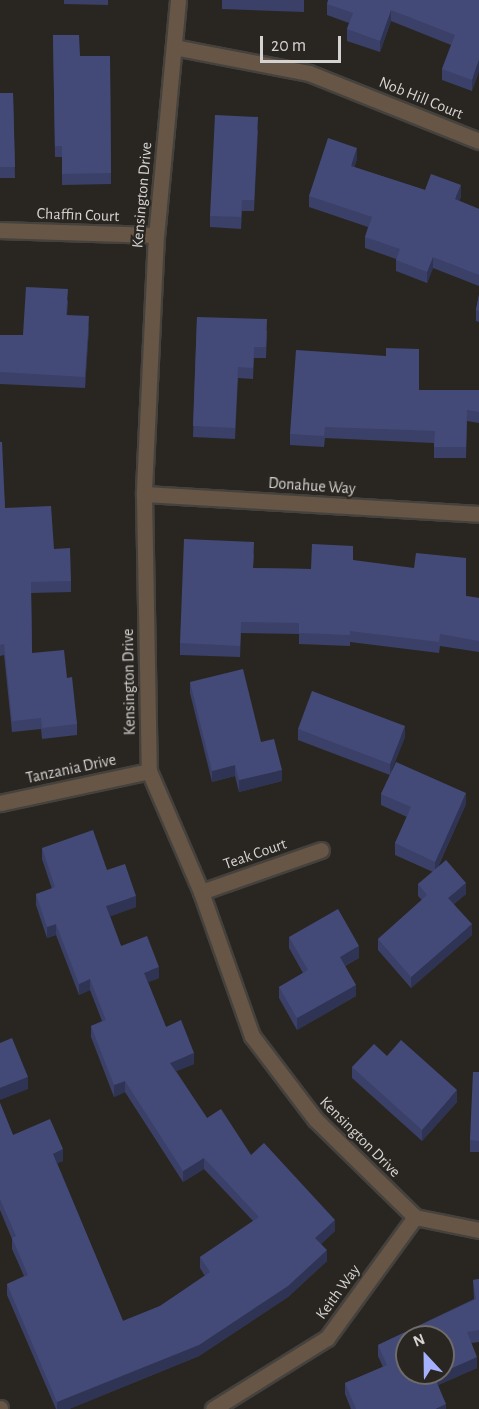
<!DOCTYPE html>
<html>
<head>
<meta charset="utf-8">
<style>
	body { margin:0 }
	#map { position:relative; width:479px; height:1409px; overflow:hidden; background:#292622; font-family:"Alegreya Sans",sans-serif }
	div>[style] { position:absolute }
	.roads { filter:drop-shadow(2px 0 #45423e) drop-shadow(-2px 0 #45423e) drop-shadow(0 2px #45423e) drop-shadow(0 -2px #45423e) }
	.street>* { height:15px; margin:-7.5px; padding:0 7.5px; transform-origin:7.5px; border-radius:7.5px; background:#675645 }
	.wall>* { inset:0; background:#3a4067 }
	.shaded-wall>* { inset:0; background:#2f3454 }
	.building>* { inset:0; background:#434a78 }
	span { translate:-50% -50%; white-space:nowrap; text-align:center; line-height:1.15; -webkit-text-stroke:4.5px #292622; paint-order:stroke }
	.street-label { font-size:16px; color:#d5d3d1 }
	.north { position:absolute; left:395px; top:1325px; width:60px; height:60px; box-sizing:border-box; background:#292622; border:2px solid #6e6b68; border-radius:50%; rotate:338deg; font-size:16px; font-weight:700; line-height:24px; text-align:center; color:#d5d3d1 }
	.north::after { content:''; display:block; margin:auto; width:21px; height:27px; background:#a5b1fc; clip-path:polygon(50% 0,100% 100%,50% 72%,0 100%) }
	.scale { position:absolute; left:260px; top:36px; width:81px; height:27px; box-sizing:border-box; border:3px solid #d5d3d1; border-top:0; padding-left:8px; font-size:18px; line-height:21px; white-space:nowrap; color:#d5d3d1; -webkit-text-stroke:4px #292622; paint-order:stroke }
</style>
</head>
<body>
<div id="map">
	<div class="roads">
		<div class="street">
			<i style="left:178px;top:0;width:236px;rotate:95.3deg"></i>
			<i style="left:156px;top:235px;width:259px;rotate:92.7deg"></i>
			<i style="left:144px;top:494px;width:277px;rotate:89deg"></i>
			<i style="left:149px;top:771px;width:132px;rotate:66.7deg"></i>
			<i style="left:201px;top:892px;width:153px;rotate:70.5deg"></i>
			<i style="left:252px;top:1036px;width:104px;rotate:52.8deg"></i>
			<i style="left:315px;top:1119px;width:140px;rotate:44.4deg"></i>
			<i style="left:415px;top:1217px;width:65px;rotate:11.5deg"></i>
			<i style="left:174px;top:47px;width:137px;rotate:10.9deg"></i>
			<i style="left:309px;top:73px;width:183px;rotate:21.8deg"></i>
			<i style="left:0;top:230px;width:156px;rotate:1.8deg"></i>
			<i style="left:144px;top:494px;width:336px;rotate:3.4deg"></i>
			<i style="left:0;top:803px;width:152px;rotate:-12.1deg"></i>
			<i style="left:201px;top:892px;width:127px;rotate:-19.3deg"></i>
			<i style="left:0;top:1408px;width:1px;rotate:90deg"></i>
			<i style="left:213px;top:1409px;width:134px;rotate:-31.9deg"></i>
			<i style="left:327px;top:1338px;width:150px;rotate:-54deg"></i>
		</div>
	</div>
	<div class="wall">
		<i style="clip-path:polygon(64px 0,108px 0,108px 5px,64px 4px)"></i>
		<i style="clip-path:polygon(222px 0,304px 0,304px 12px,222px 9px)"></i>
		<i style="clip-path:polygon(479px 0,472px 91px,442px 80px,442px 69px,451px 45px,391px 21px,380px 52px,347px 41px,347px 29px,349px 23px,327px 15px,327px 4px)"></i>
		<i style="clip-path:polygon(53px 35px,80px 56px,110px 56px,111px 184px,62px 185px,62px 157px,55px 157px)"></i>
		<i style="clip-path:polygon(0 93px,13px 93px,15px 178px,0 178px)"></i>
		<i style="clip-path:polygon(258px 129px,254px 211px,242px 211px,241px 229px,210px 227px,210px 216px)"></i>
		<i style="clip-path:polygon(357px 159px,354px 167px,425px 190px,461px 197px,459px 201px,479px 209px,479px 286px,433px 268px,427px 283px,396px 271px,396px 259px,365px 248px,365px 237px,368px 227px,309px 207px,309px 196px)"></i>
		<i style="clip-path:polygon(479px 295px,479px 322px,476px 321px,476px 310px)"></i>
		<i style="clip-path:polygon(68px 300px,67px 315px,89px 327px,85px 388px,0 384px,0 335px,23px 335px)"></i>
		<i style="clip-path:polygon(197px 317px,267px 331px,266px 358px,254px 358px,253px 379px,238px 378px,235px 439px,193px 437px)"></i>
		<i style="clip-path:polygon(419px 390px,479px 390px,479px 423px,467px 421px,466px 458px,434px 458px,434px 443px,325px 438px,324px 447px,290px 445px,290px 434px)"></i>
		<i style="clip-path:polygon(0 442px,5px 508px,54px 549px,71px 581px,71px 592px,31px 593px,32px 653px,67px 678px,77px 724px,77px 735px,42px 739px,41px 729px,12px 732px,4px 655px,0 656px)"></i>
		<i style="clip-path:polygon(254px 553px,253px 568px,311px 569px,353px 560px,466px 596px,479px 598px,479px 652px,440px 646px,439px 653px,350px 642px,350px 646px,299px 644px,299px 634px,241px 633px,240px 657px,180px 655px,180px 643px)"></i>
		<i style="clip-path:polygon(190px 682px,261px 742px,282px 781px,239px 792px,235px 776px,212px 782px,190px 693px)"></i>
		<i style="clip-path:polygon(298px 729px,405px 737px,391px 771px,466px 804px,438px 867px,466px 894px,454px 904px,472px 935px,411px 988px,378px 950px,378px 939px,422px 900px,418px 896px,418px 884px,433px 872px,395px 855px,395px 843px,407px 817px,381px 805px,381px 794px,390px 775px,298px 740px)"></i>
		<i style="clip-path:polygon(42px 848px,107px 870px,136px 907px,110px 916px,121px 946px,159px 978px,148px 982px,166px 1027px,194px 1064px,176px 1071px,207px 1118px,251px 1155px,335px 1231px,321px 1244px,327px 1261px,288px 1297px,199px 1356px,69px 1409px,56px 1409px,7px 1295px,7px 1284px,24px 1276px,12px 1249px,12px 1239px,0 1210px,0 1103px,13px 1135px,63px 1161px,57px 1163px,123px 1321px,160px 1306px,205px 1276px,200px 1268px,200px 1257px,253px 1221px,204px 1169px,183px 1182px,125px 1092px,114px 1097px,91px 1037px,91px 1026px,102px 1021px,90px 990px,79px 995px,56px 935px,47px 938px,36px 905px,36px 894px,52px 889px,42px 859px)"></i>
		<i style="clip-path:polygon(289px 937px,359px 958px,345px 966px,356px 996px,297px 1030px,279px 998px,279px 987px,303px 973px,289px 948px)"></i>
		<i style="clip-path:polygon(387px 1056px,457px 1102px,422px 1141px,352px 1078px,352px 1067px)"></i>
		<i style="clip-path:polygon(479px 1072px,479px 1152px,470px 1152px,470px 1140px)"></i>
		<i style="clip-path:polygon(479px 1279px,479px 1342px,471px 1343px,477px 1368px,438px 1385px,446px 1409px,351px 1409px,345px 1394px,345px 1383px,383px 1367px,378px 1356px,378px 1345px,474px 1299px,473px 1280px)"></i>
	</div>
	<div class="shaded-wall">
		<i style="clip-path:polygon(391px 10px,391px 21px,380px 52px,380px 41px)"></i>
		<i style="clip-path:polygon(479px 60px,479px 72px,472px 91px,472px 80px)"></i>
		<i style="clip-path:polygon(357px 148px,357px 159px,351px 177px,351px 166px)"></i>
		<i style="clip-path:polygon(461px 185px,461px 197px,455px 210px,455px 199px)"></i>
		<i style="clip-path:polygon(433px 257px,433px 268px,427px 283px,427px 272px)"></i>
		<i style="clip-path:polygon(89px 316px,89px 327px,85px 388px,85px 377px)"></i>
		<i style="clip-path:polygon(405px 726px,405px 737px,390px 775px,390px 764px)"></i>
		<i style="clip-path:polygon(235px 765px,235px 776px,212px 782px,212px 771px)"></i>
		<i style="clip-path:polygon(282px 770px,282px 781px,239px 792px,239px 780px)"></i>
		<i style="clip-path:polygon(466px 793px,466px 804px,435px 873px,435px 862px)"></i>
		<i style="clip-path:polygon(466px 883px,466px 894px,448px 909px,448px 898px)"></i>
		<i style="clip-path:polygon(136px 896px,136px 907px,106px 918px,106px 906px)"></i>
		<i style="clip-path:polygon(56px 924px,56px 935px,47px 938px,47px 927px)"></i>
		<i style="clip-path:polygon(472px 924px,472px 935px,411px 988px,411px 977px)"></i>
		<i style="clip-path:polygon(359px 946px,359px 958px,340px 968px,340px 957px)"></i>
		<i style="clip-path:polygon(159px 967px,159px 978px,144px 984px,144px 973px)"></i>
		<i style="clip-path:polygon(90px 979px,90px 990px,79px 995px,79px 984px)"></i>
		<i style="clip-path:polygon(356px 985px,356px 996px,297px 1030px,297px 1018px)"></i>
		<i style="clip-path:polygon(194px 1053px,194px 1064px,170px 1074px,170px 1063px)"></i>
		<i style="clip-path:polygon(28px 1077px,28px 1089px,0 1100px,0 1088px)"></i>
		<i style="clip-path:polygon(125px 1081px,125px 1092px,114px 1097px,114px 1085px)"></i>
		<i style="clip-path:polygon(457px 1090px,457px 1102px,422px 1141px,422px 1130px)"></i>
		<i style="clip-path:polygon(63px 1149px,63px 1161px,53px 1165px,53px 1154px)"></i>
		<i style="clip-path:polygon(204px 1158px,204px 1169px,183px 1182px,183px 1171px)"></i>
		<i style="clip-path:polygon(335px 1220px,335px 1231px,315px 1249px,315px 1238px)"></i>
		<i style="clip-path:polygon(327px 1250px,327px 1261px,288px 1297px,199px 1356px,69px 1409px,57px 1409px,57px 1402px)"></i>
		<i style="clip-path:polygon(477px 1357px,477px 1368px,434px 1387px,434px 1376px,440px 1373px,443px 1373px,443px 1372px)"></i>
		<i style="clip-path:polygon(446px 1404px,446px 1409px,435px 1409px)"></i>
	</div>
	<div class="building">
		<i style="clip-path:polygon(328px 0,479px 0,479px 60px,472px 80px,442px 69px,455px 35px,391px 10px,380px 41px,347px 29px,353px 13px,327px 4px)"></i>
		<i style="clip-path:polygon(53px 35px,79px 35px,80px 56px,110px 56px,111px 173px,62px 174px,62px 146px,55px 146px)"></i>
		<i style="clip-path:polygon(0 93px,13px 93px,15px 167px,0 167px)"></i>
		<i style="clip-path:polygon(215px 115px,258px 117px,254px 200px,242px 200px,241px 217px,210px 216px)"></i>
		<i style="clip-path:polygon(328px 138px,357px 148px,351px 166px,425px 190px,431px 174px,461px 185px,455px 199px,479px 209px,479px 275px,433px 257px,427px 272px,396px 260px,400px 249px,365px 237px,372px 217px,309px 196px)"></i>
		<i style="clip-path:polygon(26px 287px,68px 289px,66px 315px,89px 316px,85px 377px,0 372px,0 335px,23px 335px)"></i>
		<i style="clip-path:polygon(479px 295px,479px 311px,476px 310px)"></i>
		<i style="clip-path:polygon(197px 317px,267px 319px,266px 347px,254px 347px,253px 368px,238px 367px,235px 428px,193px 426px)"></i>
		<i style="clip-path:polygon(386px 348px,419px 349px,419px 390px,479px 390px,479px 412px,467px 410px,466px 447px,434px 447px,435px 431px,325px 427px,324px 436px,290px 434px,296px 350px,386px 356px)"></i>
		<i style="clip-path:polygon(0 442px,2px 442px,5px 508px,51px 506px,54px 549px,70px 548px,71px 581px,31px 582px,32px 653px,64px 650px,67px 678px,72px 677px,77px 724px,42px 728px,41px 718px,12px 721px,4px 644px,0 645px)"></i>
		<i style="clip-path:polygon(184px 539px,254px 542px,253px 568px,311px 569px,312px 544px,353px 546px,353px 560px,414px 568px,416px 553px,466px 558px,466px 596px,479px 598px,479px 641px,440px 634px,439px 642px,350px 631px,350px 635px,299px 633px,299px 623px,241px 622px,240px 646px,180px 643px)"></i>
		<i style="clip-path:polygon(243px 669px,261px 742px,274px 739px,282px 770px,239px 780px,235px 765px,212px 771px,190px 682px)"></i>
		<i style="clip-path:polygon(312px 691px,405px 726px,390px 764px,298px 729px)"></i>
		<i style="clip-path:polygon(396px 762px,466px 793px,435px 862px,395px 843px,411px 807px,381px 794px)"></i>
		<i style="clip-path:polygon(93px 830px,107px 870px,125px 864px,136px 896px,106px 906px,121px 946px,147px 936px,159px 967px,144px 973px,166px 1027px,181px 1020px,194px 1053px,170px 1063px,207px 1118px,221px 1109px,251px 1155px,264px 1143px,335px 1220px,315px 1238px,327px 1250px,288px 1286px,199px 1345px,57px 1402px,7px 1284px,28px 1275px,12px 1238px,16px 1236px,0 1199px,0 1103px,13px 1135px,50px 1119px,63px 1149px,53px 1154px,123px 1321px,160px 1306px,210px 1272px,200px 1257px,259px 1217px,204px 1158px,183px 1171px,125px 1081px,114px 1085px,91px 1026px,106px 1020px,90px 979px,79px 984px,56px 924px,47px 927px,36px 894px,55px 887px,42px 848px)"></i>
		<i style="clip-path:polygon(446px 860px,466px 883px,448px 898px,472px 924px,411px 977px,378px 939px,427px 895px,418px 884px)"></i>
		<i style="clip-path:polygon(338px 909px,359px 946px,340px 957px,356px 985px,297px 1018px,279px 987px,308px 970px,289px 937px)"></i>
		<i style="clip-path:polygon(12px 1038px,28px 1077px,0 1088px,0 1043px)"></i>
		<i style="clip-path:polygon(401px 1040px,457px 1090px,422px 1130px,352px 1067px,374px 1044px,387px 1056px)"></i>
		<i style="clip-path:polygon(473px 1072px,479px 1072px,479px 1141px,470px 1140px)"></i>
		<i style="clip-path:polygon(479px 1279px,479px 1330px,467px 1332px,477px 1357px,443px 1372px,443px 1337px,407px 1337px,407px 1373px,440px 1373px,434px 1376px,446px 1404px,435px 1409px,356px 1409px,345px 1383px,387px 1365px,378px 1345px,476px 1299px,473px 1280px)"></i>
	</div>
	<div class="street-label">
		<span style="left:421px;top:98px;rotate:22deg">Nob Hill Court</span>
		<span style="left:142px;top:195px;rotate:-85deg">Kensington Drive</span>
		<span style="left:78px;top:215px;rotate:2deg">Chaffin Court</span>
		<span style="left:312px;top:486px;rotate:4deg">Donahue Way</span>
		<span style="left:129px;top:682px;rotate:-91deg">Kensington Drive</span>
		<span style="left:71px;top:769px;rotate:-12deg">Tanzania Drive</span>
		<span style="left:255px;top:854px;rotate:-19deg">Teak Court</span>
		<span style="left:360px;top:1137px;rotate:45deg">Kensington Drive</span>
		<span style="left:338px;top:1292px;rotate:-54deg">Keith Way</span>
	</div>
	<div class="north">N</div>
	<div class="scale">20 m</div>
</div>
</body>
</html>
